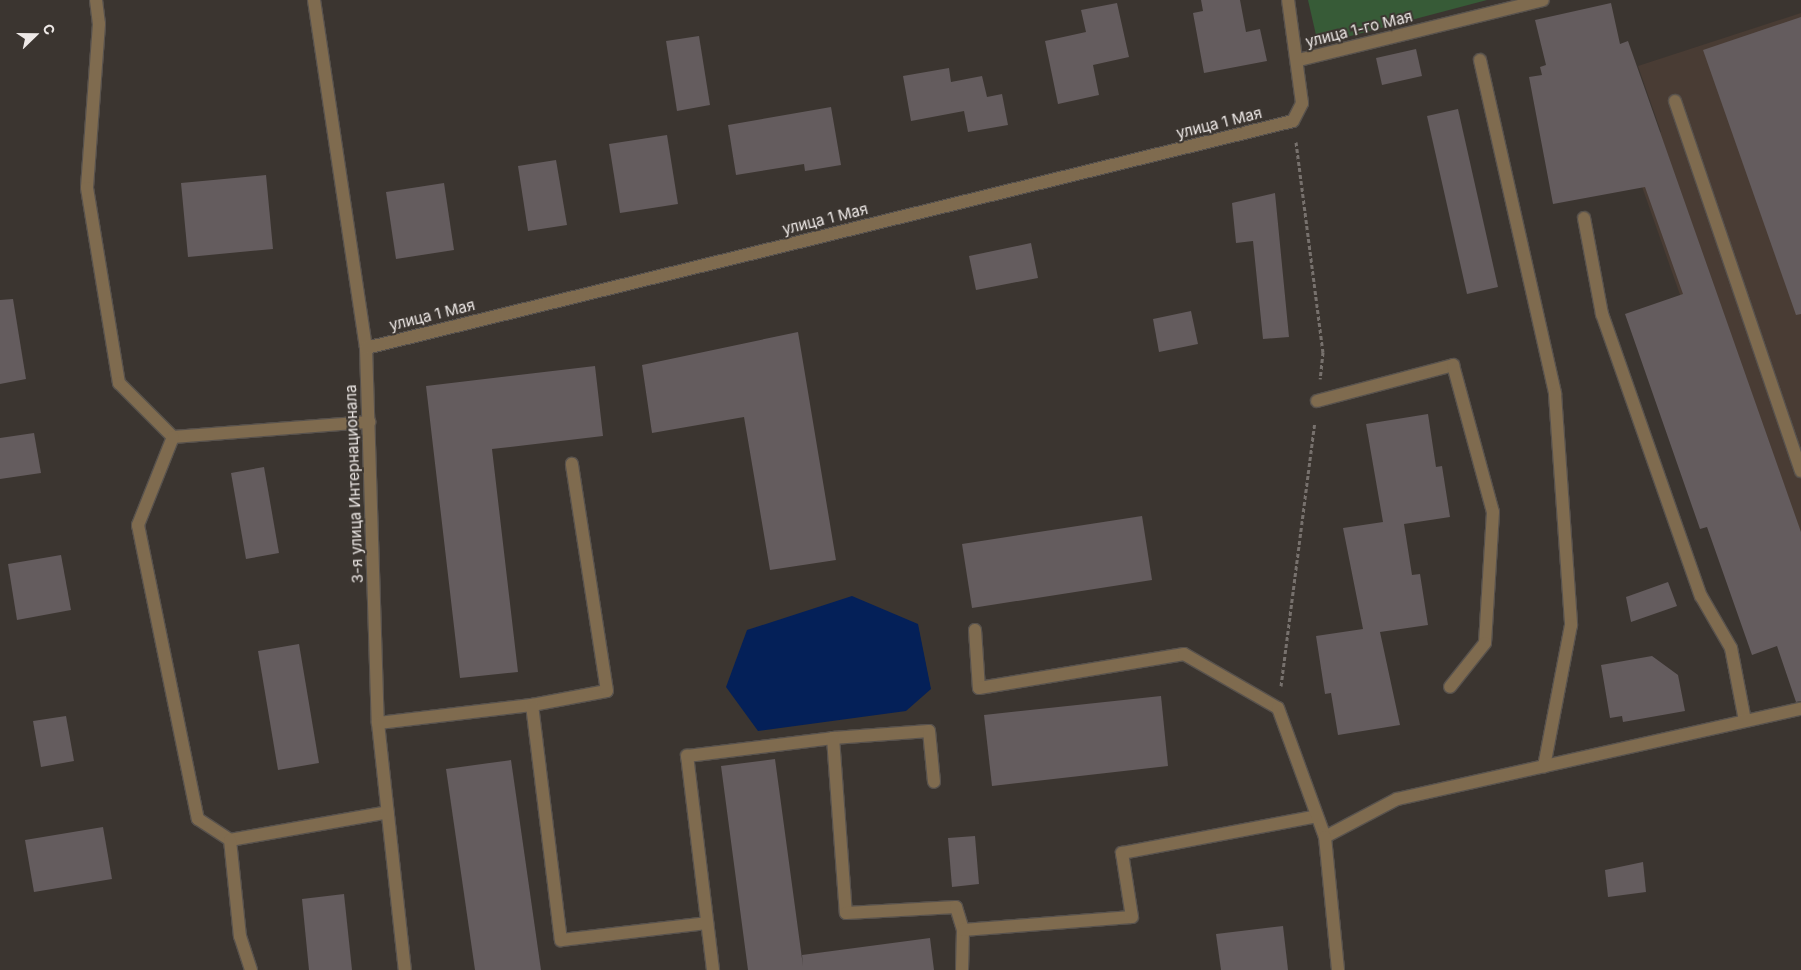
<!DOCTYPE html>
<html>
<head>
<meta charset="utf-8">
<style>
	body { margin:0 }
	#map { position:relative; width:1801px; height:970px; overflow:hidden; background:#3b3530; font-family:Inter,sans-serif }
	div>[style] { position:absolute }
	.built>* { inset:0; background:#493c34 }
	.green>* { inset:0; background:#375b37 }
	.water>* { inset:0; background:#042058 }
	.building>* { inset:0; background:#645c5e }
	.path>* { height:3px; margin-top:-1.5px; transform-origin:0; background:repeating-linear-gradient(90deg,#77716d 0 4px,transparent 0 6.5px) }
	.roads { filter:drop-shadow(1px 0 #58524d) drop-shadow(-1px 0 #58524d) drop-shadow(0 1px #58524d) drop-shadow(0 -1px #58524d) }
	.service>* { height:12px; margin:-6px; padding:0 6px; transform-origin:6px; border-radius:6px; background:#7f6b4f }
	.minor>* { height:12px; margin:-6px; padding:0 6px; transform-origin:6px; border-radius:6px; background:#7f6b4f }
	span { translate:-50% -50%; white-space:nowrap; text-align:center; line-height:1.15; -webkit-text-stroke:4px #3b3530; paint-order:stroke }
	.street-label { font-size:15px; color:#eee9e7 }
	.north { position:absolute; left:10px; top:10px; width:50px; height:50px; -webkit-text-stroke:4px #3b3530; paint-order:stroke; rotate:68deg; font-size:14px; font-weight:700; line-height:20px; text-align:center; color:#eee9e7 }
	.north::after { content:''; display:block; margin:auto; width:18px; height:22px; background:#eee9e7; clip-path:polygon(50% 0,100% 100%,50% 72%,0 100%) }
</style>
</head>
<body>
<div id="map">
	<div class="built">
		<i style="clip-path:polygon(1801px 13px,1801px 639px,1627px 144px,1661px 132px,1638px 66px)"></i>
	</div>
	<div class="green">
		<i style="clip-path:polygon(1308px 0,1487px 0,1324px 43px,1316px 35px)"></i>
	</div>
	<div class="water">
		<i style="clip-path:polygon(852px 596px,918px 624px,931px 689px,906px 711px,758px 731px,726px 687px,747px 630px)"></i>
	</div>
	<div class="building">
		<i style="clip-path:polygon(1201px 0,1240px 0,1246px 32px,1260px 29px,1267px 61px,1204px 73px,1193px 13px,1203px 11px)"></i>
		<i style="clip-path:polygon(1117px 3px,1129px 57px,1093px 65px,1099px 95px,1058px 104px,1045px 41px,1086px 32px,1081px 10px)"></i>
		<i style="clip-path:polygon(1611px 3px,1620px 44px,1628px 41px,1801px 532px,1801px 701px,1796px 702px,1777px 646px,1752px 655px,1707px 527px,1700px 529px,1625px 314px,1683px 294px,1645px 187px,1553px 204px,1529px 77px,1542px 75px,1540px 67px,1546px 65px,1535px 20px)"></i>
		<i style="clip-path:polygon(1801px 17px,1801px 314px,1796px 315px,1703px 50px)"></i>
		<i style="clip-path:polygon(699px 36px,710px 105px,677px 111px,666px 41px)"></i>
		<i style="clip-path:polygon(1416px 49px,1422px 76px,1382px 85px,1376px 58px)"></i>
		<i style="clip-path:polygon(949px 68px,951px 82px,982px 76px,987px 97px,1002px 94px,1008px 125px,968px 132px,964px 111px,911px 121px,903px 76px)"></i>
		<i style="clip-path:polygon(831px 107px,841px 165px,805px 171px,804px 164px,736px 175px,728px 125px)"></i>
		<i style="clip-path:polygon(1458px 109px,1498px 287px,1467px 294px,1427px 116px)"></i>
		<i style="clip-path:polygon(667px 135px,678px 204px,620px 213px,609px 144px)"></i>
		<i style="clip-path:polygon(556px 160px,567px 225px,528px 231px,518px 166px)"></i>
		<i style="clip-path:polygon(266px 175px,273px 249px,188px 257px,181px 183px)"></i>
		<i style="clip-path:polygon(444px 183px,454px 250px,396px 259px,386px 192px)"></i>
		<i style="clip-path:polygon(1275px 193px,1289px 337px,1263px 339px,1253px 241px,1236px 243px,1232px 203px)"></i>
		<i style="clip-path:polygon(1031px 243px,1038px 278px,976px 290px,969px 256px)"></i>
		<i style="clip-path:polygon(13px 299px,26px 379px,0 384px,0 300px)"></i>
		<i style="clip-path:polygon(1191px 311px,1198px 344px,1159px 352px,1153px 319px)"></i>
		<i style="clip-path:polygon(798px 332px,836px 560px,770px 570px,744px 417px,652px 433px,642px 365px)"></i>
		<i style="clip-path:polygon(595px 366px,603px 436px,492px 449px,518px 672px,460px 678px,426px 386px)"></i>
		<i style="clip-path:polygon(1428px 414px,1436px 467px,1442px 466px,1450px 517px,1404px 524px,1412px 575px,1420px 574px,1428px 625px,1380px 632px,1400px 725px,1338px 735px,1331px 693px,1325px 694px,1316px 636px,1363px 629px,1343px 528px,1383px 522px,1366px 424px)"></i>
		<i style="clip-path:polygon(34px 433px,41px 473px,0 479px,0 438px)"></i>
		<i style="clip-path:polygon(264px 467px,279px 553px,246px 559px,231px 473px)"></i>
		<i style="clip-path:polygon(1142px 516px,1152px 580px,972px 608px,962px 544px)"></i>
		<i style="clip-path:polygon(61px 555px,71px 610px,17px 620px,8px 564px)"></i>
		<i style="clip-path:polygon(1668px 582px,1677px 606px,1631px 622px,1626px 597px)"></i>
		<i style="clip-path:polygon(299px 644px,319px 763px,278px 770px,258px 651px)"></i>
		<i style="clip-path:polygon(1652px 656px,1678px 675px,1685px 711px,1623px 722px,1622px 716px,1610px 718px,1601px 665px)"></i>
		<i style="clip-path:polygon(1161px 696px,1168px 766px,992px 786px,984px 715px)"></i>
		<i style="clip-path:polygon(66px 716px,74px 761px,41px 767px,33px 721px)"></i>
		<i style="clip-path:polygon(775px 759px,803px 966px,802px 955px,930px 938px,934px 970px,748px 970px,721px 766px)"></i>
		<i style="clip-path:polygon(511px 760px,541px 970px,475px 970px,446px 769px)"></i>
		<i style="clip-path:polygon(103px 827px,112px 879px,34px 892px,25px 840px)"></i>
		<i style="clip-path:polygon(975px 836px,979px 884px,952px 887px,948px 838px)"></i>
		<i style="clip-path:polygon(1643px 862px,1646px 892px,1608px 897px,1605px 870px)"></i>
		<i style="clip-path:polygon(344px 894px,352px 970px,309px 970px,302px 899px)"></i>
		<i style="clip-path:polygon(1283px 926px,1288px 970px,1221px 970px,1216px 934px)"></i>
	</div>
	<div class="path">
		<i style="left:1296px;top:142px;width:212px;rotate:82.7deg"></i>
		<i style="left:1323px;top:352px;width:27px;rotate:96deg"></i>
		<i style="left:1281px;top:686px;width:266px;rotate:-82.7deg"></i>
	</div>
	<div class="roads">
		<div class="service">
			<i style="left:96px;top:0;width:24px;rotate:83deg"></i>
			<i style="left:99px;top:24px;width:164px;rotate:94.2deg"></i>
			<i style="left:87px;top:188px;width:198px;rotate:80.7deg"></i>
			<i style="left:119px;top:383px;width:76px;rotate:45deg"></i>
			<i style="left:173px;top:437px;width:197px;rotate:-4.4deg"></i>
			<i style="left:1480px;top:60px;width:342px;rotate:77.3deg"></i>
			<i style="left:1555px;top:394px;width:232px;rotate:86deg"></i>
			<i style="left:1571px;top:625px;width:144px;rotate:100.8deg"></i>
			<i style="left:1675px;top:101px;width:391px;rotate:71.2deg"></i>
			<i style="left:1584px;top:218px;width:98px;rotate:79.4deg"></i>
			<i style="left:1602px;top:314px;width:299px;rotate:70.7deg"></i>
			<i style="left:1701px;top:596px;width:60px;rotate:60deg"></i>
			<i style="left:1731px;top:648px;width:74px;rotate:79.1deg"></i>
			<i style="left:1317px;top:401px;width:141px;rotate:-14.8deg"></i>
			<i style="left:1453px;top:365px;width:152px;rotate:74.8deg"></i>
			<i style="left:1493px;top:512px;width:131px;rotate:93.5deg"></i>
			<i style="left:1485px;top:643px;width:56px;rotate:128.5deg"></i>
			<i style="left:173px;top:437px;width:95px;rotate:111.7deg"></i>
			<i style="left:138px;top:525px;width:300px;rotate:78.5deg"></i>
			<i style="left:198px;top:819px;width:38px;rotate:33deg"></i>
			<i style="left:230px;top:840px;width:160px;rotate:-10deg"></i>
			<i style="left:975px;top:630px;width:58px;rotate:86.1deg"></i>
			<i style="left:979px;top:688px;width:208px;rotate:-9.4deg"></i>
			<i style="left:1184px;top:654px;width:108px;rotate:29.9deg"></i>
			<i style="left:532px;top:705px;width:76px;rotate:-10.6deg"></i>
			<i style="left:607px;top:691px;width:230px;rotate:-98.8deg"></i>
			<i style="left:378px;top:723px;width:155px;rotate:-6.7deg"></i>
			<i style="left:532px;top:705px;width:237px;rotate:83deg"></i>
			<i style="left:561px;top:940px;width:147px;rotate:-6.6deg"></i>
			<i style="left:833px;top:738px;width:96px;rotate:-4.2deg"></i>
			<i style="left:929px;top:731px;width:51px;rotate:84.4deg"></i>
			<i style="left:1325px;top:837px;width:81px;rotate:-27.8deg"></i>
			<i style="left:1397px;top:799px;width:414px;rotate:-12.6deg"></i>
			<i style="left:230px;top:840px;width:97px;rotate:84.1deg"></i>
			<i style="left:240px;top:936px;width:36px;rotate:72deg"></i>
			<i style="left:713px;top:970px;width:216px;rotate:-96.9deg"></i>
			<i style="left:687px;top:756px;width:147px;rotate:-7deg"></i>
			<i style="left:833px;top:738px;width:175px;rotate:85.8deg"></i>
			<i style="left:846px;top:913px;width:110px;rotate:-3.1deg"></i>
			<i style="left:956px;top:907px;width:24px;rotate:73deg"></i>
			<i style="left:962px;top:970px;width:40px;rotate:-88.6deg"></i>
			<i style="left:963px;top:930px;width:169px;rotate:-4.4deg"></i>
			<i style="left:1132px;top:917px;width:65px;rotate:-98.9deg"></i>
			<i style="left:1122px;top:853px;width:198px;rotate:-10.7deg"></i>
		</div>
		<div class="minor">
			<i style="left:314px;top:0;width:352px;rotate:81.5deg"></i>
			<i style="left:366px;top:348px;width:375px;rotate:88.2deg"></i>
			<i style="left:378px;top:723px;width:248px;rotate:83.8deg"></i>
			<i style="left:1299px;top:60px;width:251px;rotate:-13.8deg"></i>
			<i style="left:366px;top:348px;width:954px;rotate:-13.76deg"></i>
			<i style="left:1293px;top:121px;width:20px;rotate:-63deg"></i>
			<i style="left:1302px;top:103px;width:104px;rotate:-97.7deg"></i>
			<i style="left:1278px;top:708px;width:137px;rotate:70deg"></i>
			<i style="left:1325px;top:837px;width:134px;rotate:84.4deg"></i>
		</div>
	</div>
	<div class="street-label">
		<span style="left:1359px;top:29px;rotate:-14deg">улица 1-го Мая</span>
		<span style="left:1219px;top:123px;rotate:-14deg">улица 1 Мая</span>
		<span style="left:825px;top:219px;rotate:-14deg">улица 1 Мая</span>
		<span style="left:432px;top:315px;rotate:-14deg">улица 1 Мая</span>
		<span style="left:354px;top:484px;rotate:-92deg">3-я улица Интернационала</span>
	</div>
	<div class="north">С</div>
</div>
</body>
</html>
